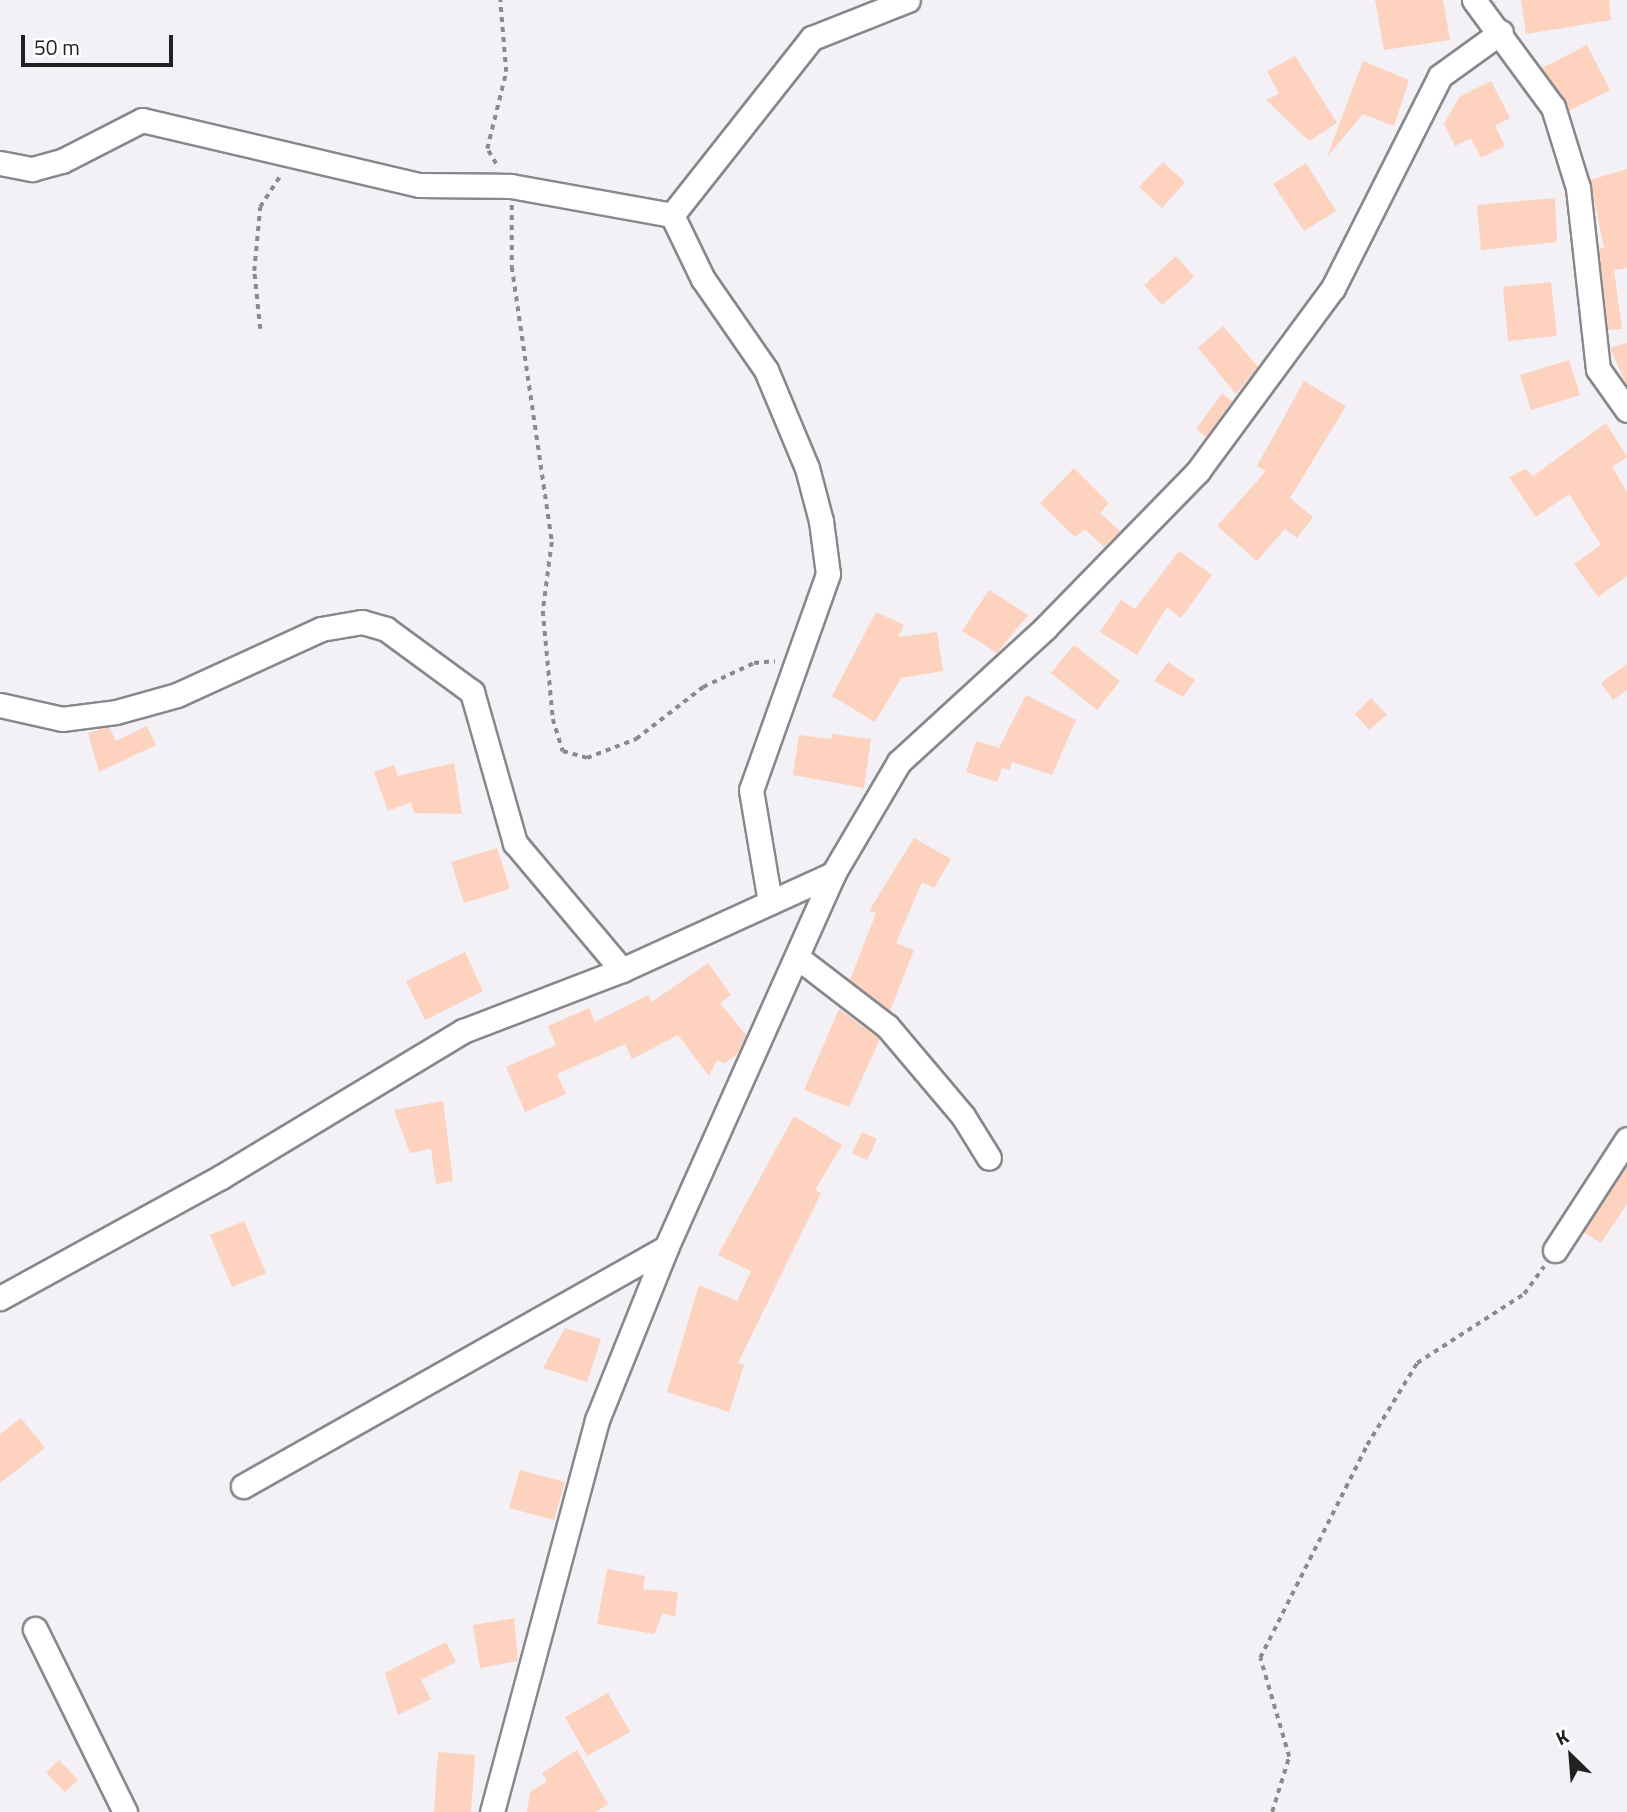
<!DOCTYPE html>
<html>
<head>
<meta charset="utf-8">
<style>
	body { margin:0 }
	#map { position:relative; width:1627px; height:1812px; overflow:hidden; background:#f3f1f6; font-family:"Titillium Web",sans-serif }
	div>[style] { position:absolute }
	.building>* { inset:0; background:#fdd2bf }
	.path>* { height:3.5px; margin-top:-1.75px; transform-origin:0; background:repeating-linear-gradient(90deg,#8b8a8d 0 5px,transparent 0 10px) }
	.roads { filter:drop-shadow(2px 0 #89878c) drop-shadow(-2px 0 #89878c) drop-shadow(0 2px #89878c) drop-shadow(0 -2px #89878c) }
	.minor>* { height:23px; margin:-11.5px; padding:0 11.5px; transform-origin:11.5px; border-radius:11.5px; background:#fff }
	span { translate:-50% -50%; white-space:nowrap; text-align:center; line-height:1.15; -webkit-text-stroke:5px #fff; paint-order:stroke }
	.north { position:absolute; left:1536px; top:1721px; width:70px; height:70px; -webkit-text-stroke:5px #fff; paint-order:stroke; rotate:335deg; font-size:19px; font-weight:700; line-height:28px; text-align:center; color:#212122 }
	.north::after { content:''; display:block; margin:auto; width:24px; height:32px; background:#212122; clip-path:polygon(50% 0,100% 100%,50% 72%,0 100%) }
	.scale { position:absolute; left:21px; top:35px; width:152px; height:32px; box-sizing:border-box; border:4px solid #212122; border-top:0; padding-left:9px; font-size:21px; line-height:24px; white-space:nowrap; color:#212122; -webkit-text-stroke:5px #fff; paint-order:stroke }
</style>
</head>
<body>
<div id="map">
	<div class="building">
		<i style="clip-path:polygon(1375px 0,1443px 0,1450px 40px,1384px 50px)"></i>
		<i style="clip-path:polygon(1521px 0,1609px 0,1611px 20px,1526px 34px)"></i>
		<i style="clip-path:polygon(1587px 45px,1610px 90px,1569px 111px,1542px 68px)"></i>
		<i style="clip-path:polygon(1295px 56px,1337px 123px,1309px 141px,1266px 100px,1279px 94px,1267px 71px)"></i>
		<i style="clip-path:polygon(1363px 61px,1409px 80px,1394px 126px,1363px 114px,1327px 157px)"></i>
		<i style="clip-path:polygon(1491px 81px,1510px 118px,1495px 126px,1505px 146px,1481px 158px,1471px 138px,1455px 146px,1444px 124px,1459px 97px)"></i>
		<i style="clip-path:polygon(1163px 162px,1185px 182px,1162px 208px,1139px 187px)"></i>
		<i style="clip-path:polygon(1306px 163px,1336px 211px,1304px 231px,1273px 184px)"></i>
		<i style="clip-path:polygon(1627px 169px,1627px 268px,1614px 270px,1622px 329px,1608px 330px,1599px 248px,1604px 248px,1590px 180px)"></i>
		<i style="clip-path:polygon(1555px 198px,1557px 242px,1481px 250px,1477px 205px)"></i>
		<i style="clip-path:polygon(1176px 256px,1194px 277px,1162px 305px,1144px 285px)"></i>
		<i style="clip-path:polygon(1551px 282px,1557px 336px,1508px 341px,1503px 287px)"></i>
		<i style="clip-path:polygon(1223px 326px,1258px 367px,1236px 394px,1198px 348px)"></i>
		<i style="clip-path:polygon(1627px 343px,1627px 386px,1610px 348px)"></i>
		<i style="clip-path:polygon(1569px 360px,1580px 395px,1531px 410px,1520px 375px)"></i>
		<i style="clip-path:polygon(1304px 381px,1346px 406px,1290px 498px,1313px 517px,1297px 538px,1285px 529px,1257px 561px,1217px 526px,1266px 471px,1257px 466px)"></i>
		<i style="clip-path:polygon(1222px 393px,1232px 401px,1206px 437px,1196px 429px)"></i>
		<i style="clip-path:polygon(1606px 423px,1627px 457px,1612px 467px,1627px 492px,1627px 576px,1598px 597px,1574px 564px,1601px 545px,1569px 494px,1536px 517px,1509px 477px,1526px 469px,1533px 476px)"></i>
		<i style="clip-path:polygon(1074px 468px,1109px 503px,1100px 513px,1120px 531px,1104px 547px,1085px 529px,1075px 537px,1040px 503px)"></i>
		<i style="clip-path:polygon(1179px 551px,1212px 575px,1181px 618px,1167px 607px,1137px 655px,1100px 632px,1121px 600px,1135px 609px)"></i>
		<i style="clip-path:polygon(989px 590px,1028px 615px,997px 653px,962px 631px)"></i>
		<i style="clip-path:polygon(876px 612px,904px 625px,898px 637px,937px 632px,943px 671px,901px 678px,875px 722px,832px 696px)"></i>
		<i style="clip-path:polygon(1074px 645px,1120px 681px,1097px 710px,1051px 673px)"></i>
		<i style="clip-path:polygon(1168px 662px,1195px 680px,1183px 697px,1154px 681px)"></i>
		<i style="clip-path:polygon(1627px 664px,1627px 690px,1613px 700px,1601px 683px)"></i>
		<i style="clip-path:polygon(1026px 695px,1076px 720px,1052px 775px,1012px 762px,1010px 770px,1002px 768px,997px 782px,966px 772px,976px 741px,999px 748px)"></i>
		<i style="clip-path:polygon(1371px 698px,1387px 715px,1369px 730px,1355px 714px)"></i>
		<i style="clip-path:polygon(147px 726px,156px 745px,99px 772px,88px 733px,109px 727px,116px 741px)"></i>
		<i style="clip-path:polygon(832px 734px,871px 739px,864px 788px,793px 775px,799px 735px,832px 739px)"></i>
		<i style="clip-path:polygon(454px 763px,462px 814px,414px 813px,411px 802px,388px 811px,374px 772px,394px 765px,398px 776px)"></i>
		<i style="clip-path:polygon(914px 838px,951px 859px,934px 888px,922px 882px,896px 943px,914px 950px,890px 1011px,850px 980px,876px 913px,869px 911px)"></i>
		<i style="clip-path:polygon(497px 848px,510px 889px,464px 903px,451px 862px)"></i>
		<i style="clip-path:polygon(465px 952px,483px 991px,425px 1020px,406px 981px)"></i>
		<i style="clip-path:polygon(708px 963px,731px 995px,720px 1003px,746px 1035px,738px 1053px,725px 1063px,717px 1060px,709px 1076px,678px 1035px,632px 1059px,625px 1044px,557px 1074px,566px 1094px,525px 1112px,506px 1067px,556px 1045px,548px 1026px,589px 1008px,595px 1022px,648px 995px,652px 1002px)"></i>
		<i style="clip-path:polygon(839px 1009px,880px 1039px,849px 1107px,804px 1090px)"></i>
		<i style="clip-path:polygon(443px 1101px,453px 1181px,436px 1184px,431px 1149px,410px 1153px,394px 1110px)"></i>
		<i style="clip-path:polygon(794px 1116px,842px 1145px,815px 1190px,821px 1193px,738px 1363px,744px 1365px,729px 1412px,667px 1392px,699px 1285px,737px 1301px,751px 1271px,718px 1255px)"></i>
		<i style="clip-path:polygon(862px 1132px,877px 1139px,867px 1160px,852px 1153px)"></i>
		<i style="clip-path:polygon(1627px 1165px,1627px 1204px,1601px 1243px,1583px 1232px)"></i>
		<i style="clip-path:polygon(244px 1221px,266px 1273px,232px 1287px,210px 1235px)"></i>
		<i style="clip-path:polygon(565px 1328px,601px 1339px,587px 1382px,543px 1368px)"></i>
		<i style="clip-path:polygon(21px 1418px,45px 1448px,0 1483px,0 1434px)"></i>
		<i style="clip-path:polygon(520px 1470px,565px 1482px,554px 1520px,509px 1508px)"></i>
		<i style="clip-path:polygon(607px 1569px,645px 1576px,643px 1589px,678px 1592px,675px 1617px,663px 1613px,654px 1634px,597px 1624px)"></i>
		<i style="clip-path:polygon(514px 1618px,518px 1661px,480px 1668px,473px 1625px)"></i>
		<i style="clip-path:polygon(446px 1642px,456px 1662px,421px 1680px,431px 1699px,398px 1715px,385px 1673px)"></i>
		<i style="clip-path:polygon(608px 1693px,630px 1732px,587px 1756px,565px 1717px)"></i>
		<i style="clip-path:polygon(577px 1750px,608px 1804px,596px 1812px,527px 1812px,530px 1792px,547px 1781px,542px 1773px)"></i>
		<i style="clip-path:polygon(438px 1752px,475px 1755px,471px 1812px,434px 1812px)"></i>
		<i style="clip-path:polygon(59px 1760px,78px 1780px,65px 1792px,46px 1773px)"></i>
	</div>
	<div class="path">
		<i style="left:496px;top:164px;width:17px;rotate:-121deg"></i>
		<i style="left:487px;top:149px;width:79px;rotate:-76.1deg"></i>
		<i style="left:506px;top:72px;width:72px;rotate:-94.8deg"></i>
		<i style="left:512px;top:205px;width:62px;rotate:90deg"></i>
		<i style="left:512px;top:267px;width:278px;rotate:81.7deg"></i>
		<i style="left:552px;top:542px;width:70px;rotate:97.4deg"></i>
		<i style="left:543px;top:611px;width:108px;rotate:84.7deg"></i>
		<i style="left:553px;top:719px;width:34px;rotate:73deg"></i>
		<i style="left:563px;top:751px;width:25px;rotate:16deg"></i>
		<i style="left:587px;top:758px;width:53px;rotate:-21.2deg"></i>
		<i style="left:636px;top:739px;width:85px;rotate:-37.8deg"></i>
		<i style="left:703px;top:687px;width:56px;rotate:-25.2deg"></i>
		<i style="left:754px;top:663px;width:21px;rotate:-5deg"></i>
		<i style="left:260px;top:329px;width:58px;rotate:-95.9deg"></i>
		<i style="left:254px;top:271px;width:64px;rotate:-84.6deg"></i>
		<i style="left:260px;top:207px;width:38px;rotate:-57deg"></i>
		<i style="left:1272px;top:1812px;width:58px;rotate:-72.8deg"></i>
		<i style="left:1289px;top:1757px;width:103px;rotate:-106.3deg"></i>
		<i style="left:1260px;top:1658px;width:238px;rotate:-63.3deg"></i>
		<i style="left:1367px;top:1445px;width:96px;rotate:-58.6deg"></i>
		<i style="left:1417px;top:1363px;width:127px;rotate:-32.8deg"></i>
		<i style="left:1524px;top:1294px;width:34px;rotate:-54deg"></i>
	</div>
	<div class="roads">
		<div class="minor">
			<i style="left:1474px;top:0;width:133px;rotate:53.6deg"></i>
			<i style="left:1553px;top:107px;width:85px;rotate:72.8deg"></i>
			<i style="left:1578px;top:188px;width:182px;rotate:83.7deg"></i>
			<i style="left:1598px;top:369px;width:50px;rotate:54.7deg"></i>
			<i style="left:0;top:163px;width:33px;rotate:11deg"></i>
			<i style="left:32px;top:169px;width:31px;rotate:-15deg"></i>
			<i style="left:62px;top:161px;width:90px;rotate:-27.1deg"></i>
			<i style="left:142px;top:120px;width:285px;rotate:13.2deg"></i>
			<i style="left:419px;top:185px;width:92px;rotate:0.6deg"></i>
			<i style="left:511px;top:186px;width:164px;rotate:10.2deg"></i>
			<i style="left:672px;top:215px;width:71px;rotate:64.2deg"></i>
			<i style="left:703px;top:279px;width:111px;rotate:55.3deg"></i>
			<i style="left:766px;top:370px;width:106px;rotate:67.3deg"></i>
			<i style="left:807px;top:468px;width:55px;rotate:75.2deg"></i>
			<i style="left:821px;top:521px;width:53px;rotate:82.5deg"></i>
			<i style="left:828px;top:574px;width:229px;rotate:109.6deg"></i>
			<i style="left:751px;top:790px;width:114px;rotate:80.4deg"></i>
			<i style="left:672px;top:215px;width:226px;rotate:-51.7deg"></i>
			<i style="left:812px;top:38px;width:103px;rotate:-21.6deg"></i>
			<i style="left:0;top:705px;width:64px;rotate:12.7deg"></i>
			<i style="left:62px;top:719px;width:54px;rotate:-7.4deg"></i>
			<i style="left:116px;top:712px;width:63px;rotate:-15.6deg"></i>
			<i style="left:177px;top:695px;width:158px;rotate:-24.6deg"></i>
			<i style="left:321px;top:629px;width:42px;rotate:-9.7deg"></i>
			<i style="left:362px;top:622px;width:25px;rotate:16deg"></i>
			<i style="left:386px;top:629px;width:107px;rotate:36.2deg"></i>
			<i style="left:472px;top:692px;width:157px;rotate:74.1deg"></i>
			<i style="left:515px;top:843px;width:166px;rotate:49.9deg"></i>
			<i style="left:797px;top:957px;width:113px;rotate:37.5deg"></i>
			<i style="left:887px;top:1026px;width:118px;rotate:49.8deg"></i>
			<i style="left:963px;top:1116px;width:49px;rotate:58.2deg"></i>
			<i style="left:1555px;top:1250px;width:132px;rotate:-57deg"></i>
			<i style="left:0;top:1298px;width:252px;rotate:-28.7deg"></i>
			<i style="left:221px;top:1177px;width:283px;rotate:-31.1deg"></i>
			<i style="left:463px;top:1031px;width:170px;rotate:-21deg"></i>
			<i style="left:622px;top:970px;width:232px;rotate:-24.5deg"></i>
			<i style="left:243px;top:1486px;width:485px;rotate:-29.4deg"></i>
			<i style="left:35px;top:1629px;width:204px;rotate:63.8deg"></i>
			<i style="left:492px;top:1812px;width:406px;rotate:-75deg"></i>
			<i style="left:597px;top:1420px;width:185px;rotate:-68.1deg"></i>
			<i style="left:666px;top:1248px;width:410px;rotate:-65.9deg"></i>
			<i style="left:833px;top:874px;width:130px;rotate:-59.5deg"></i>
			<i style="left:899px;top:762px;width:198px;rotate:-42.5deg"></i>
			<i style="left:1045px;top:628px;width:219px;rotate:-45.7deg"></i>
			<i style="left:1198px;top:471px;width:227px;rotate:-53.6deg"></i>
			<i style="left:1333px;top:288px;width:237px;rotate:-63.2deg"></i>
			<i style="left:1440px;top:76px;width:75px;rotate:-35.8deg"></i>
		</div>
	</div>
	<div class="north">K</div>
	<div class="scale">50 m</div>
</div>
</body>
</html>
